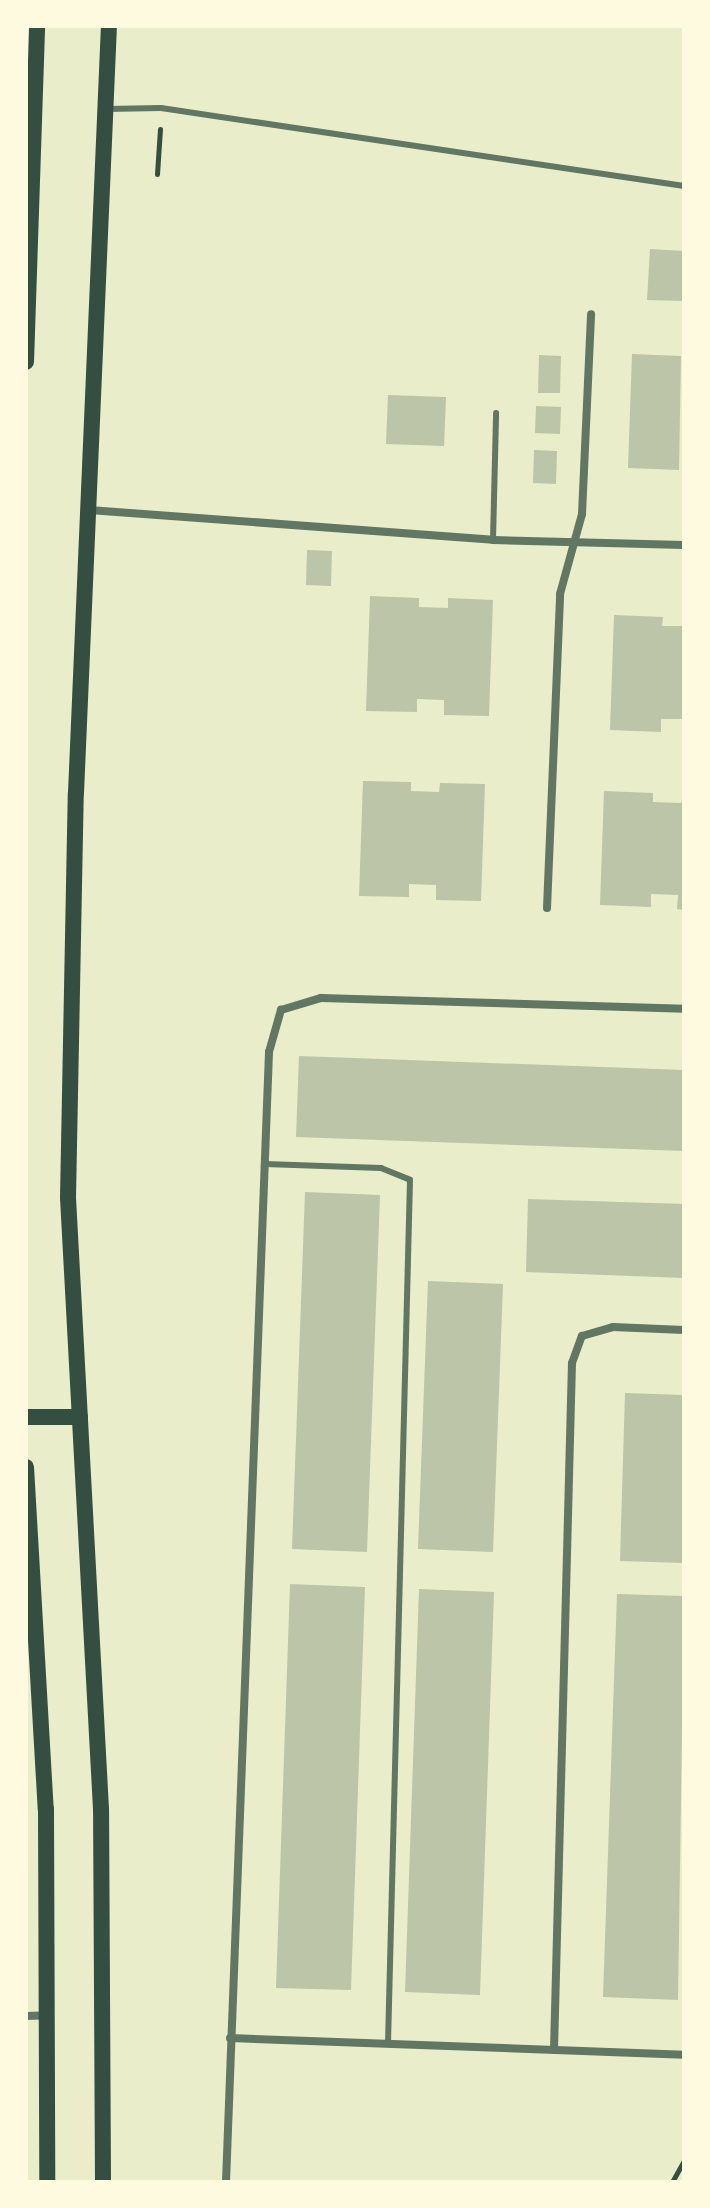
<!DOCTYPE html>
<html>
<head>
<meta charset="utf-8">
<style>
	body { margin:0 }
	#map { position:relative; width:710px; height:2208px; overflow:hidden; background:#e9edc9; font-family:"PT Sans",sans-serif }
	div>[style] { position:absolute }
	.building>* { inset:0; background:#bcc5a7 }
	.path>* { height:5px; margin:-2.5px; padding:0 2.5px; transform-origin:2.5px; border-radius:2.5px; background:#344e41 }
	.service>* { height:6px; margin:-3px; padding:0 3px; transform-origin:3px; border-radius:3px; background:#617663 }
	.minor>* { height:8px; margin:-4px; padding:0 4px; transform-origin:4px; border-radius:4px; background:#617663 }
	.secondary>* { height:16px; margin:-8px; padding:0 8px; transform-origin:8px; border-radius:8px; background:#344e41 }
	span { translate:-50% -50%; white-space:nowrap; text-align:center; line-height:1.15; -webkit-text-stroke:7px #fefae0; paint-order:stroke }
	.frame { position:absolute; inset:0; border:28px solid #fefae0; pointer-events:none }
</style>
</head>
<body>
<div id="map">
	<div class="building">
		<i style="clip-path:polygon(650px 249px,684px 251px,684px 301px,647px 300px)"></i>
		<i style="clip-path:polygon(632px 354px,681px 356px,679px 470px,628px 468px)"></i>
		<i style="clip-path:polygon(539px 355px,561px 356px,560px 393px,538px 393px)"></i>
		<i style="clip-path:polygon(388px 395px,446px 397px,444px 446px,386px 444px)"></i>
		<i style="clip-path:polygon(536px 406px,561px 407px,560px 434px,535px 433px)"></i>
		<i style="clip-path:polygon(534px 450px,557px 451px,556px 484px,533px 483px)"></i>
		<i style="clip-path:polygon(307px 550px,332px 551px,331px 586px,306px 585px)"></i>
		<i style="clip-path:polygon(370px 596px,419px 598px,419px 607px,448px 608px,448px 598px,493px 600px,489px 716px,444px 715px,444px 700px,417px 699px,417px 712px,366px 711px)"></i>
		<i style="clip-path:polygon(614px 615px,663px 617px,662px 626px,684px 626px,684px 719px,661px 719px,661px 732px,610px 730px)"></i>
		<i style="clip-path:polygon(363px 781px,411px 782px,411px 791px,439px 792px,440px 783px,485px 784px,481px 901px,436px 900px,436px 885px,409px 884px,409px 897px,359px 896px)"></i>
		<i style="clip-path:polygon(604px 791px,653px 793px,653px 802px,681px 803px,684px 796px,684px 910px,677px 909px,678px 895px,651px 894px,651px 907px,600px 905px)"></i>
		<i style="clip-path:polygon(299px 1056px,684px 1070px,684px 1151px,296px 1137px)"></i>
		<i style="clip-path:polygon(305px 1192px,380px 1195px,367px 1552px,292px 1549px)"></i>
		<i style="clip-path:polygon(528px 1199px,684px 1204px,684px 1278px,526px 1272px)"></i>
		<i style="clip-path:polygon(428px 1281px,503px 1284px,493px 1552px,418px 1549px)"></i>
		<i style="clip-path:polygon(625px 1393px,684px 1395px,684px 1563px,620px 1561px)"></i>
		<i style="clip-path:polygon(290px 1584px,365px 1587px,351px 1990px,276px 1988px)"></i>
		<i style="clip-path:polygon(419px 1589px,494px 1592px,480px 1995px,405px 1992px)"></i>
		<i style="clip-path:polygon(617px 1594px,684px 1596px,678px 2000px,603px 1997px)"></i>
	</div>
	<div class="path">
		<i style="left:157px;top:174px;width:45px;rotate:-86.2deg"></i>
		<i style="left:672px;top:2182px;width:25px;rotate:-61deg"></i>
	</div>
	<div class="service">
		<i style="left:106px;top:109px;width:55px;rotate:-1deg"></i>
		<i style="left:161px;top:108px;width:529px;rotate:8.48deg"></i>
		<i style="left:493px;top:540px;width:127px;rotate:-88.6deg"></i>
		<i style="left:265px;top:1164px;width:116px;rotate:2deg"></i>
		<i style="left:381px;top:1168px;width:31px;rotate:22deg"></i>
		<i style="left:410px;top:1180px;width:864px;rotate:91.46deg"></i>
	</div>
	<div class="minor">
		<i style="left:89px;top:510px;width:405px;rotate:4.2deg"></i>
		<i style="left:493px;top:540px;width:191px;rotate:1.5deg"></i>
		<i style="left:547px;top:908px;width:314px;rotate:-87.6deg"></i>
		<i style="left:560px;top:594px;width:83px;rotate:-74.6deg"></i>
		<i style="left:582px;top:514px;width:200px;rotate:-87.4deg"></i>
		<i style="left:26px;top:2016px;width:24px;rotate:-2deg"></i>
		<i style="left:230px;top:2038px;width:454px;rotate:2.1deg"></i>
		<i style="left:554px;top:2050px;width:687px;rotate:-88.5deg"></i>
		<i style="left:572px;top:1363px;width:29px;rotate:-70deg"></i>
		<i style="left:582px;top:1336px;width:32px;rotate:-16deg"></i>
		<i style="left:613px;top:1327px;width:71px;rotate:2.4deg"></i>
		<i style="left:226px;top:2182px;width:1131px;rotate:-87.82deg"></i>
		<i style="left:269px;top:1052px;width:44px;rotate:-74.1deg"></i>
		<i style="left:281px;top:1010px;width:42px;rotate:-16.7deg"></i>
		<i style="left:321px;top:998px;width:363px;rotate:1.7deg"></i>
	</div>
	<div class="secondary">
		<i style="left:26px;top:362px;width:336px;rotate:-88.1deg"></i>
		<i style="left:26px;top:1417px;width:54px"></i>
		<i style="left:26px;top:1467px;width:343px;rotate:86.7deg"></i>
		<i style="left:46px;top:1809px;width:373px;rotate:89.8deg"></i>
		<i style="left:103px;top:2182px;width:373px;rotate:-90.3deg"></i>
		<i style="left:101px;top:1809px;width:612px;rotate:-93.09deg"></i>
		<i style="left:68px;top:1198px;width:405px;rotate:-88.9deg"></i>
		<i style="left:76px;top:793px;width:768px;rotate:-87.54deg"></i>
	</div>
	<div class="frame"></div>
</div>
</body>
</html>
